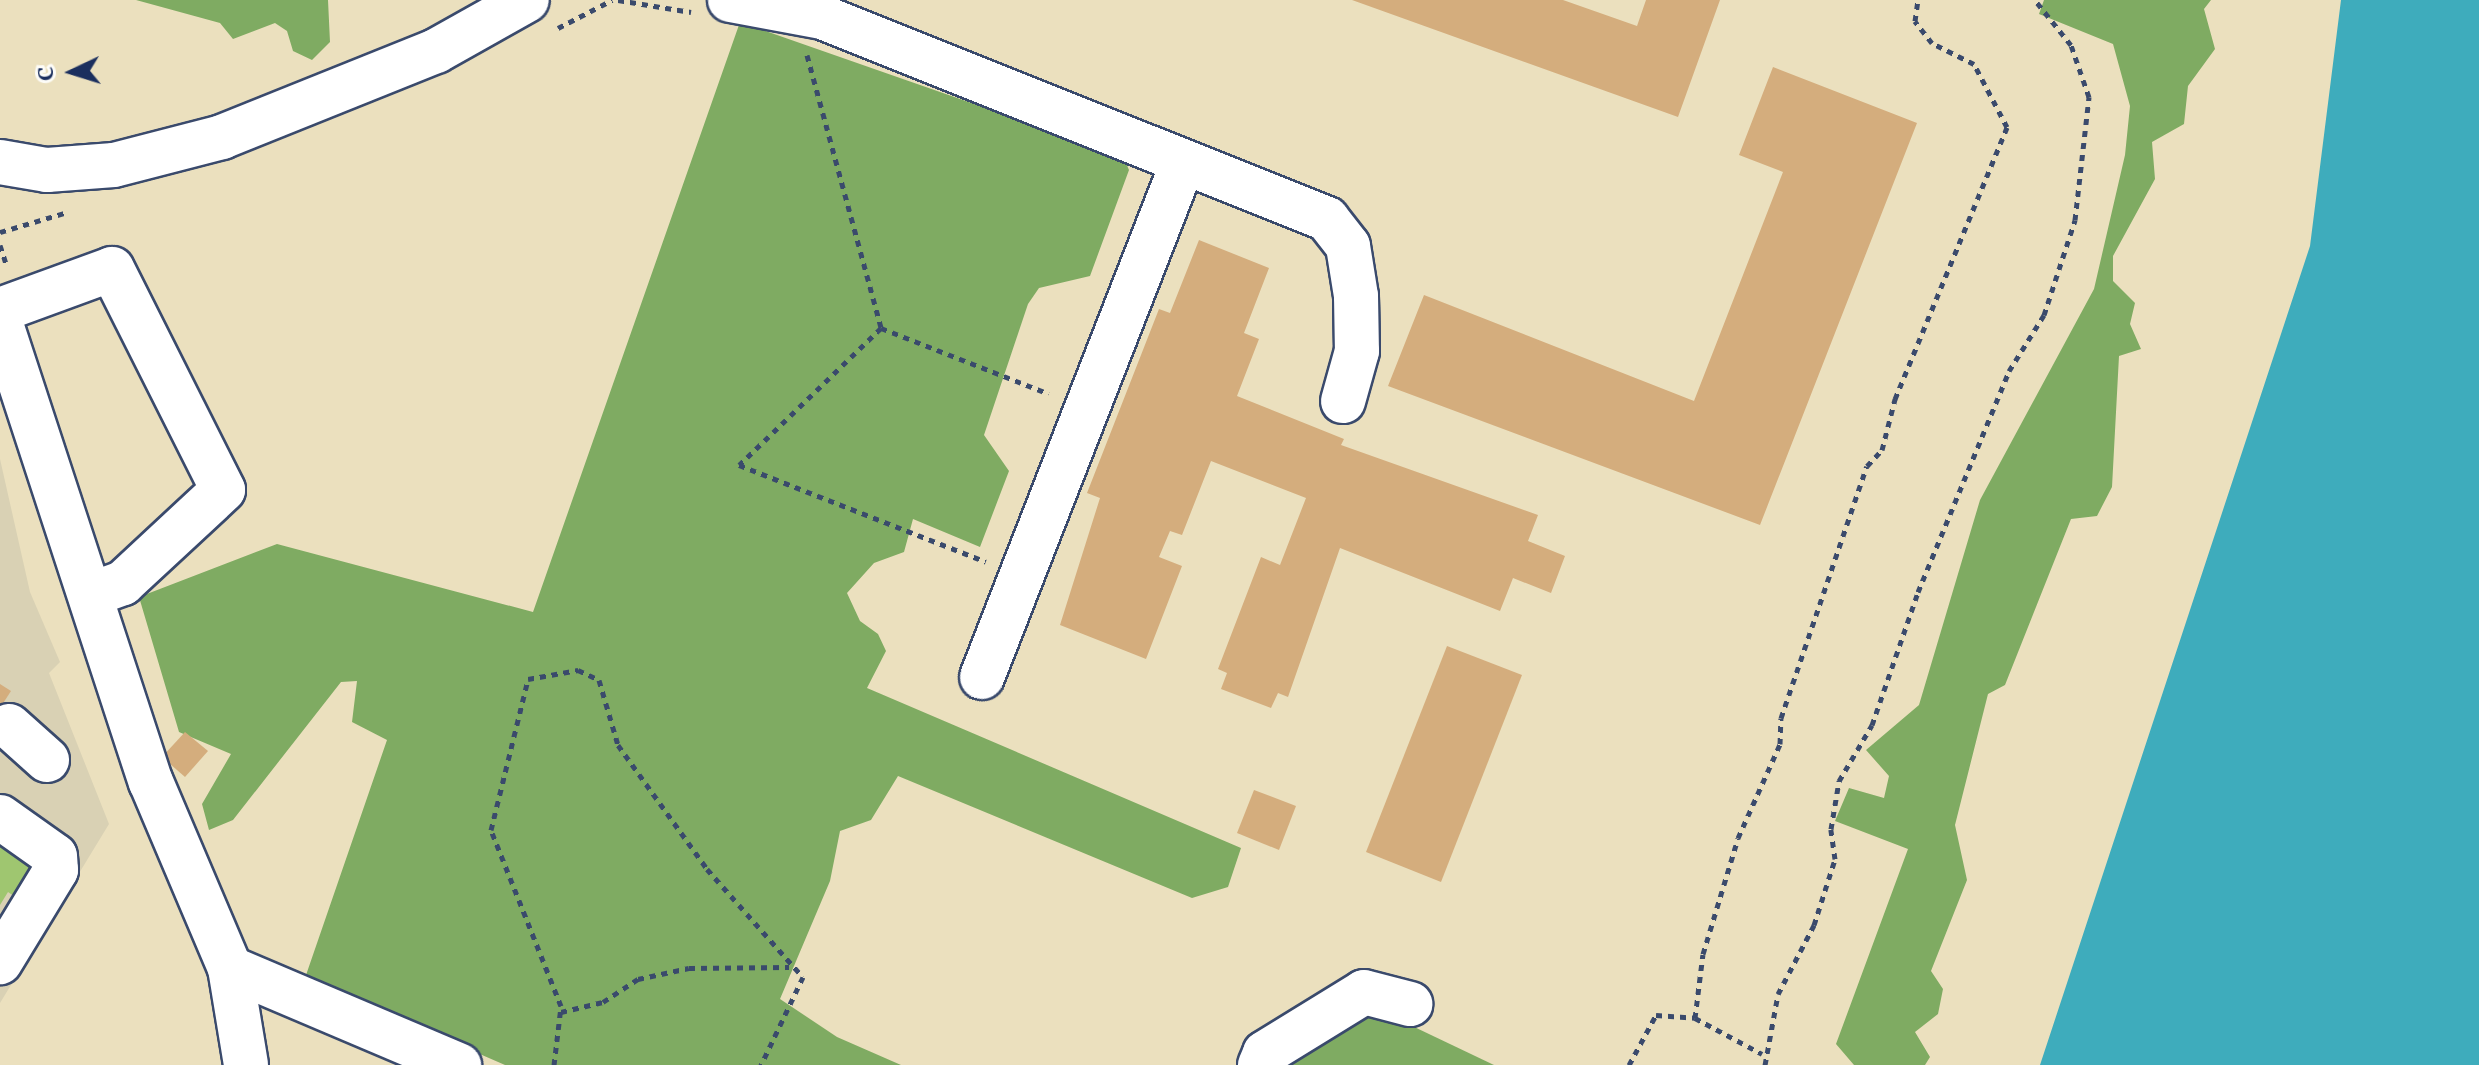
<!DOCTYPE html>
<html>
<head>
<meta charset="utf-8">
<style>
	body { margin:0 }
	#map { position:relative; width:2479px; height:1065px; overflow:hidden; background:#ebe0be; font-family:Vollkorn,serif }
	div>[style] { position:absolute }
	.built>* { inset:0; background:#d9d1b4 }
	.green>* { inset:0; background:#9fc670 }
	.forest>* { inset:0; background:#7fab62 }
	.water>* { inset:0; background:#3eacbc }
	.building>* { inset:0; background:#d4ad7d }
	.path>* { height:5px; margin-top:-2.5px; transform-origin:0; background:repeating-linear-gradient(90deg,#3a4a6c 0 6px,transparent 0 12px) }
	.roads { filter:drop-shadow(2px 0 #3a4a6c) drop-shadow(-2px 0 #3a4a6c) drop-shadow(0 2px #3a4a6c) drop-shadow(0 -2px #3a4a6c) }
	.minor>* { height:44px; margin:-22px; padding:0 22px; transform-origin:22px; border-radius:22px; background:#fff }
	span { translate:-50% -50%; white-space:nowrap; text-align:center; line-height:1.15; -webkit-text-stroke:6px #fdfcf7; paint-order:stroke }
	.north { position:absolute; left:32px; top:32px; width:80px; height:80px; -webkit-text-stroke:6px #fdfcf7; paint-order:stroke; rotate:266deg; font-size:22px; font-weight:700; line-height:32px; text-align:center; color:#1b2f5e }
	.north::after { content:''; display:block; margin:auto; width:28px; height:36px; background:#1b2f5e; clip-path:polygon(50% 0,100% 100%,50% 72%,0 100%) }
</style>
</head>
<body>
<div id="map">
	<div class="built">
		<i style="clip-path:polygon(0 459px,30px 592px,60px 662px,49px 673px,109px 824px,0 1003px)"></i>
	</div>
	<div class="green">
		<i style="clip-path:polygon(0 844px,30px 865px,21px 901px,8px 892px,0 905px)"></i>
	</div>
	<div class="forest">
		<i style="clip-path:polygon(136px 0,328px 0,330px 42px,312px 60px,293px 51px,287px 31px,275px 23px,233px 39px,220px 23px)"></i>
		<i style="clip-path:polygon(2044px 0,2211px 0,2204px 9px,2215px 49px,2188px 86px,2184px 124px,2152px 142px,2155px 179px,2113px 256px,2113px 281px,2135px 303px,2130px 324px,2141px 349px,2119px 356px,2112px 487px,2097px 516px,2071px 519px,2005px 685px,1988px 694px,1955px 825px,1967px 880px,1931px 971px,1943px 989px,1938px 1014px,1915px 1032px,1930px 1057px,1925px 1065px,1854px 1065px,1836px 1044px,1908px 849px,1835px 821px,1849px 788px,1884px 798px,1889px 776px,1866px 750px,1919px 705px,1980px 500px,2094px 289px,2125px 155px,2130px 106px,2113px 44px,2039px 14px)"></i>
		<i style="clip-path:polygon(740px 22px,1123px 156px,1129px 170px,1090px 276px,1039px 288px,1028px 304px,984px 435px,1009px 471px,980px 547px,913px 519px,904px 552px,874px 563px,847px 593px,860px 621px,878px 634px,886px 651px,867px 688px,1241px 848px,1228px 887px,1192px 898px,898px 776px,871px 820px,840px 831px,830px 881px,780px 999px,837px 1037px,901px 1065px,505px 1065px,305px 978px,387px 740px,352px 722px,357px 681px,341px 682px,233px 820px,209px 830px,202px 804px,231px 754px,179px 732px,139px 597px,277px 544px,533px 612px)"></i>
		<i style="clip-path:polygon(1387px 1014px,1494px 1065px,1274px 1065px,1333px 1017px)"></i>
	</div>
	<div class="water">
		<i style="clip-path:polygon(2341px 0,2479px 0,2479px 1065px,2040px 1065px,2310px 246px)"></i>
	</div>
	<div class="building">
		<i style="clip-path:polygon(1352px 0,1563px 0,1637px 26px,1646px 0,1720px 0,1678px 117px)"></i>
		<i style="clip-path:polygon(1773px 67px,1917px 123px,1760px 525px,1388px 386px,1424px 295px,1694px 401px,1783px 172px,1739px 155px)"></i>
		<i style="clip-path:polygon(1199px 240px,1269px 268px,1244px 333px,1259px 339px,1237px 396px,1344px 439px,1341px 445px,1538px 515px,1528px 541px,1565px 556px,1551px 593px,1513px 578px,1500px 611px,1340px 548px,1288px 697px,1278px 693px,1271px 708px,1221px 689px,1227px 673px,1218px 669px,1261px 557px,1280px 565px,1306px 498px,1211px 461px,1182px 535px,1170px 531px,1159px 557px,1182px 566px,1146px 659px,1060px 625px,1100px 498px,1087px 493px,1159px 309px,1170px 313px)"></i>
		<i style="clip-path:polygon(1447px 646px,1522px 675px,1441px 882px,1366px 852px)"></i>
		<i style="clip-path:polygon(0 684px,11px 691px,0 708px)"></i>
		<i style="clip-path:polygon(185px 732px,208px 751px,185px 777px,162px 757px)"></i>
		<i style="clip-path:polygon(1254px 790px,1296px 806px,1279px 850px,1237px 833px)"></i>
	</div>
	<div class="path">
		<i style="left:618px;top:0;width:74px;rotate:9.3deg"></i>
		<i style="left:558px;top:28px;width:61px;rotate:-27.4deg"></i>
		<i style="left:807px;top:55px;width:283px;rotate:74.8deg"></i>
		<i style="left:881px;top:328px;width:197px;rotate:136deg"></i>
		<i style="left:739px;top:465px;width:265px;rotate:21.4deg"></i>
		<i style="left:0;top:232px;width:71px;rotate:-16.4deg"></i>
		<i style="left:0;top:245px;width:22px;rotate:72deg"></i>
		<i style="left:881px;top:328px;width:180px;rotate:21.4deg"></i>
		<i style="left:561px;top:1012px;width:43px;rotate:-13.4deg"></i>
		<i style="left:603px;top:1002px;width:42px;rotate:-33.3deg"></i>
		<i style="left:638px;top:979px;width:52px;rotate:-12.2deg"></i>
		<i style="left:689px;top:968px;width:100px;rotate:-0.6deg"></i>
		<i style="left:1695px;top:1018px;width:76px;rotate:28.2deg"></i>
		<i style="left:554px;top:1065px;width:59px;rotate:-83.2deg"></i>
		<i style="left:561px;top:1006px;width:189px;rotate:-111.7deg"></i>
		<i style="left:491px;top:830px;width:155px;rotate:-76.2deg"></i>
		<i style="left:528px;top:679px;width:51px;rotate:-10.2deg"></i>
		<i style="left:578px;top:670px;width:23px;rotate:25deg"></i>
		<i style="left:599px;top:680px;width:68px;rotate:73.7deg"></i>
		<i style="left:618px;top:745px;width:153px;rotate:54.3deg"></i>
		<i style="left:707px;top:869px;width:144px;rotate:48.4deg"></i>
		<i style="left:803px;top:977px;width:98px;rotate:115.5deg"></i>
		<i style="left:1629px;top:1065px;width:57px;rotate:-61.6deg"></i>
		<i style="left:1656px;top:1015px;width:39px;rotate:4deg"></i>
		<i style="left:1695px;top:1018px;width:64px;rotate:-82.9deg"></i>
		<i style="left:1703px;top:954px;width:121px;rotate:-73.2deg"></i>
		<i style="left:1738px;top:838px;width:103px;rotate:-65.9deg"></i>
		<i style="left:1780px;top:744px;width:26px;rotate:-88deg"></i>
		<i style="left:1781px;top:718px;width:266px;rotate:-71.2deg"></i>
		<i style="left:1867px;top:466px;width:22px;rotate:-47deg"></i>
		<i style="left:1882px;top:450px;width:53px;rotate:-75.7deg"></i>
		<i style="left:1895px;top:399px;width:294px;rotate:-67.6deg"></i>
		<i style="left:2007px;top:127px;width:71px;rotate:-117.6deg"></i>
		<i style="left:1974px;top:64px;width:47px;rotate:-153.4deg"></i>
		<i style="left:1932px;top:43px;width:28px;rotate:-128deg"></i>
		<i style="left:1915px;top:21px;width:21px;rotate:-82deg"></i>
		<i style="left:1765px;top:1065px;width:72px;rotate:-79.6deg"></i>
		<i style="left:1778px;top:994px;width:78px;rotate:-62.4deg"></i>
		<i style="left:1814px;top:925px;width:69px;rotate:-72.3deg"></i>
		<i style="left:1835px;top:859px;width:30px;rotate:-98deg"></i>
		<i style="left:1831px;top:829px;width:49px;rotate:-80.5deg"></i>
		<i style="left:1839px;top:781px;width:65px;rotate:-59.5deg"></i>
		<i style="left:1872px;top:725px;width:141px;rotate:-70.9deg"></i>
		<i style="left:1918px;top:592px;width:239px;rotate:-67.6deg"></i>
		<i style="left:2009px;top:371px;width:66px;rotate:-58deg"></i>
		<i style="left:2044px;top:315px;width:100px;rotate:-71.9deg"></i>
		<i style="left:2075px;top:220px;width:124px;rotate:-83.5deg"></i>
		<i style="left:2089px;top:97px;width:55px;rotate:-109.1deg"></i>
		<i style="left:2071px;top:45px;width:58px;rotate:-128.7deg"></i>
	</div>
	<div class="roads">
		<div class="minor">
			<i style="left:730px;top:0;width:94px;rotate:10.5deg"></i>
			<i style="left:822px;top:17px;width:544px;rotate:21.8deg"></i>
			<i style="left:1327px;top:219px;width:34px;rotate:52deg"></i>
			<i style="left:1348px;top:246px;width:51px;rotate:80.9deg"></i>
			<i style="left:1356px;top:296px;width:55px;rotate:89deg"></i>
			<i style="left:1357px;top:351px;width:52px;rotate:105.6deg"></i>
			<i style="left:0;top:162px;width:48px;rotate:9.7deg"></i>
			<i style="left:47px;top:170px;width:67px;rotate:-4.3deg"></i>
			<i style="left:114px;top:165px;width:112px;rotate:-14.5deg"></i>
			<i style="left:222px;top:137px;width:231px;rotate:-21.9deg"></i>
			<i style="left:436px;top:51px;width:104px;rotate:-29.3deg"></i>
			<i style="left:0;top:310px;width:119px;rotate:-20.1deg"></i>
			<i style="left:112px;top:269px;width:247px;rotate:63.3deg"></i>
			<i style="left:223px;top:490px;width:137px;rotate:137.1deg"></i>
			<i style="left:123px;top:583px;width:30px;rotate:160deg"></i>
			<i style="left:0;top:321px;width:485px;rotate:71.9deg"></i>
			<i style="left:151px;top:782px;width:202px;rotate:67deg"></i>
			<i style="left:230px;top:968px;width:98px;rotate:80.6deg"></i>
			<i style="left:982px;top:677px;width:550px;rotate:-68.66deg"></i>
			<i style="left:9px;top:726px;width:51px;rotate:41.8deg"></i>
			<i style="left:0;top:817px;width:67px;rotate:35.3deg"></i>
			<i style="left:55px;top:856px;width:14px;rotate:86deg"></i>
			<i style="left:56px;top:870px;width:108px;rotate:121.3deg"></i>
			<i style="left:230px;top:968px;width:249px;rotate:23deg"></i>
			<i style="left:1260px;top:1065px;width:13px;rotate:-67deg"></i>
			<i style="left:1265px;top:1053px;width:116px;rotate:-31.6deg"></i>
			<i style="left:1364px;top:992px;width:48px;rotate:14.6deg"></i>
		</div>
	</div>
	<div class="north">С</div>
</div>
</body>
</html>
